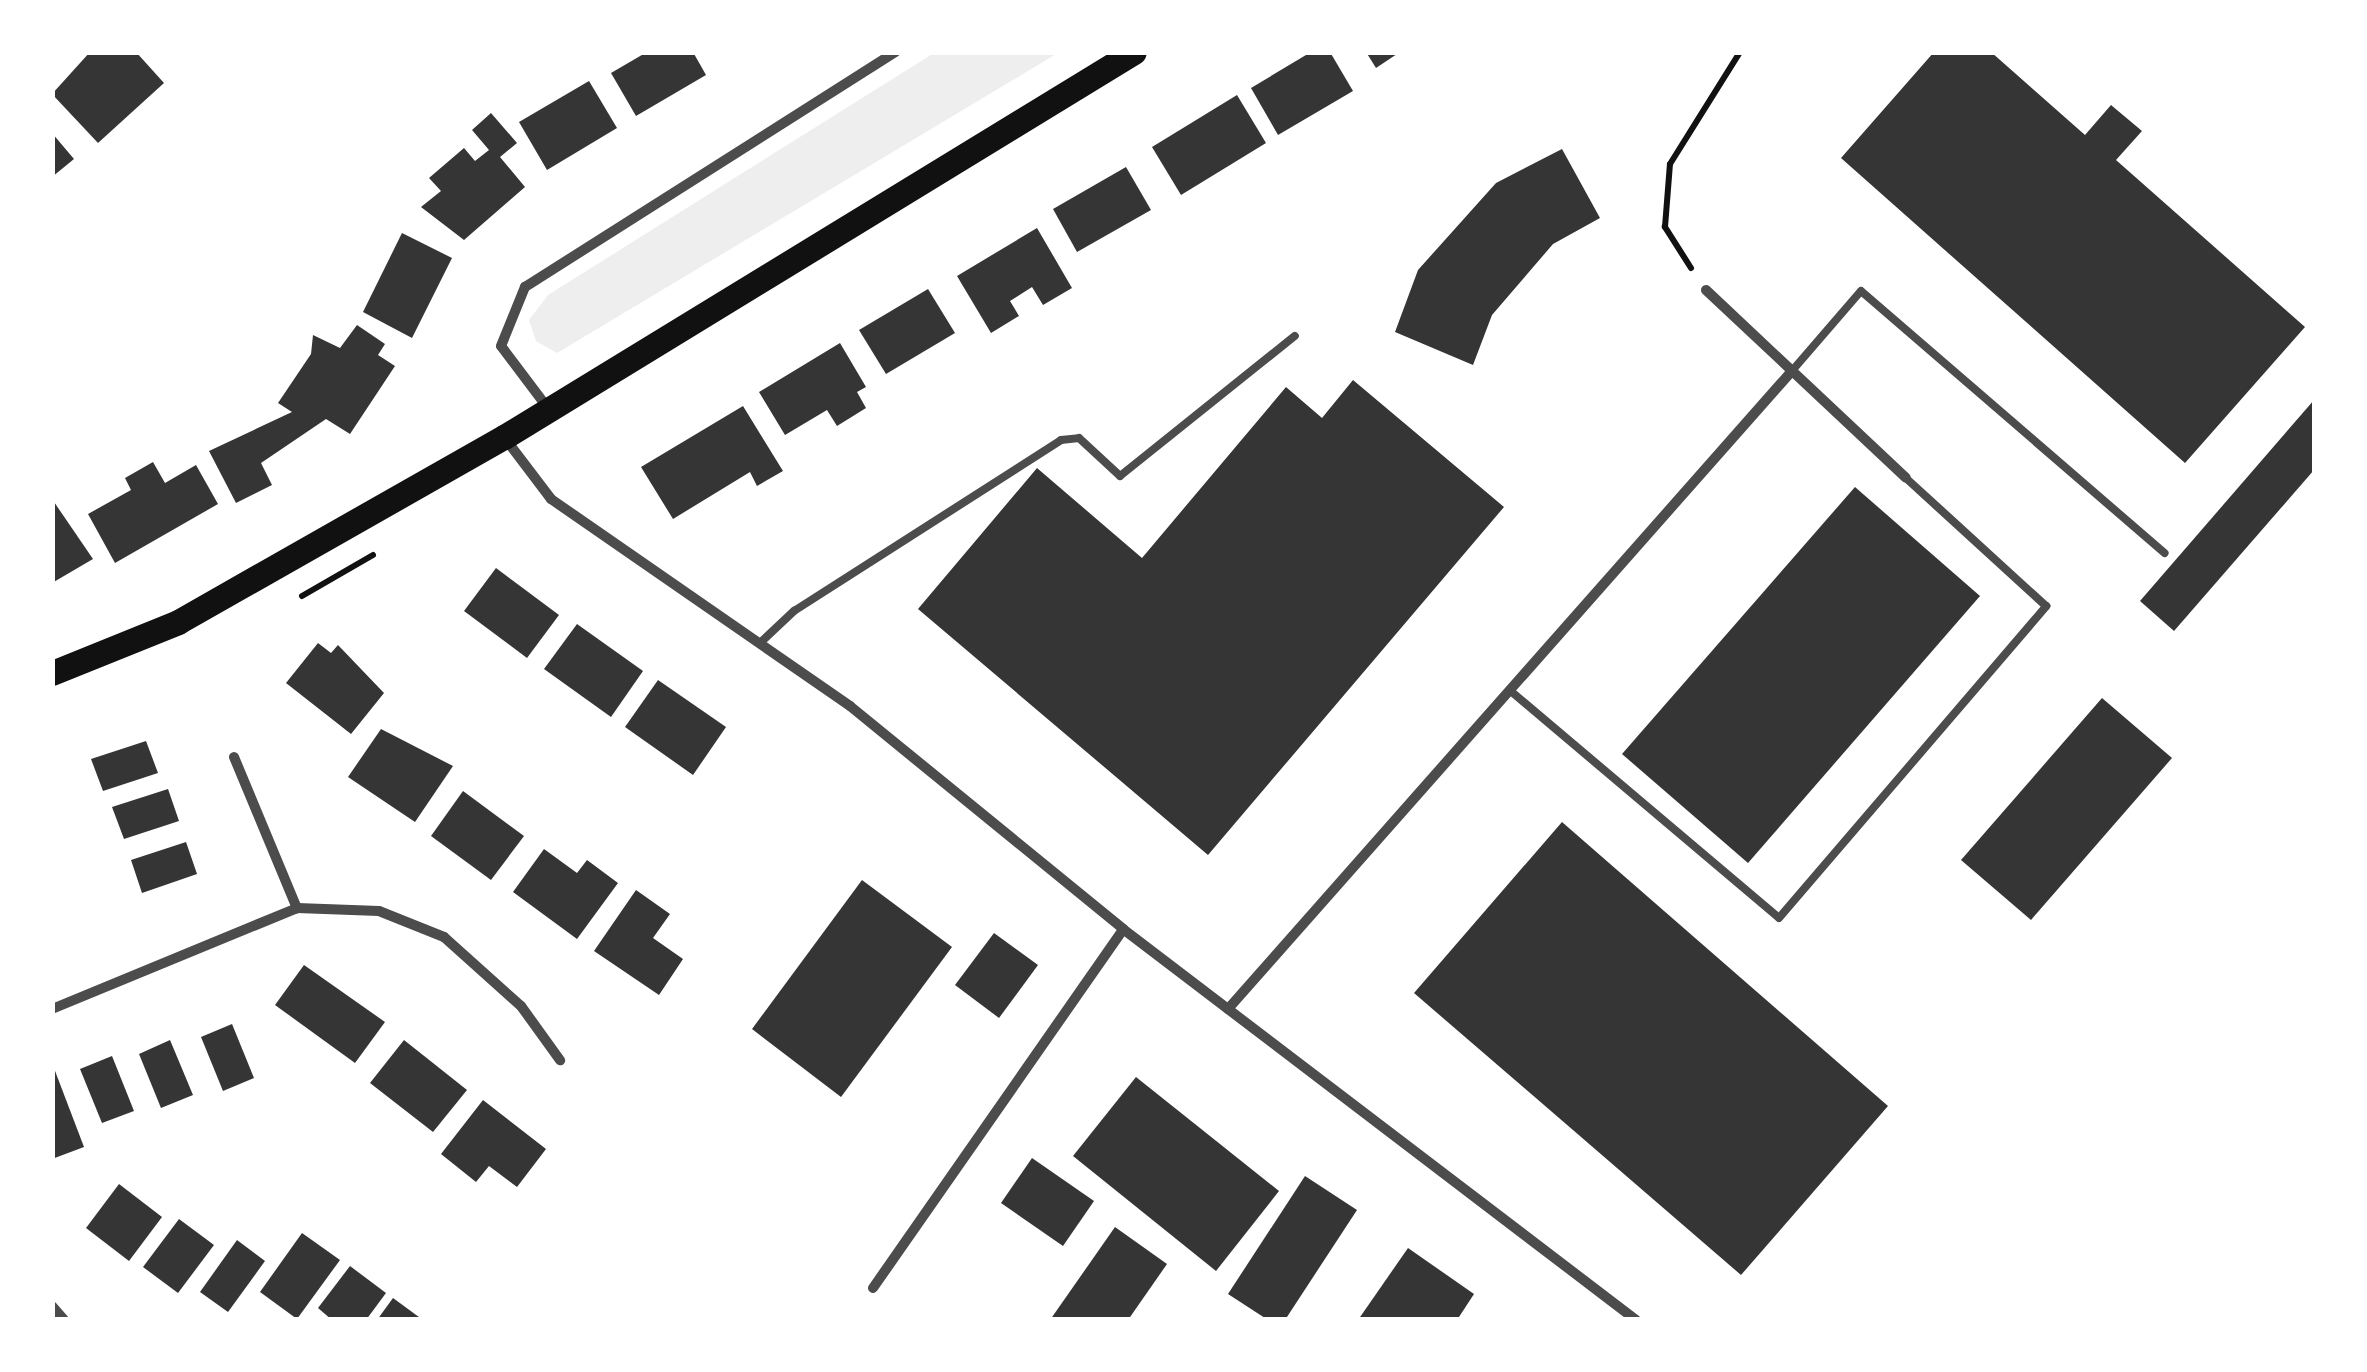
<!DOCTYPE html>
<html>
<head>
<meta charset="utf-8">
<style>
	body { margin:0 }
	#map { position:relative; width:2367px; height:1372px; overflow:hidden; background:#fff; font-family:"Public Sans",sans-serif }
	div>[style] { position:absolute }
	.green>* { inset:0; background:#eee }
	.building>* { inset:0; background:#353535 }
	.path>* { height:6px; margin:-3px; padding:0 3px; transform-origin:3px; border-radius:3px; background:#111 }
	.service>* { height:8px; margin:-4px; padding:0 4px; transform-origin:4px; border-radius:4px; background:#4c4c4c }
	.minor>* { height:10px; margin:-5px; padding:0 5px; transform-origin:5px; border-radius:5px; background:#4c4c4c }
	.primary>* { height:25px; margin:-12.5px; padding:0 12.5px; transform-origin:12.5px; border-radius:12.5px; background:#111 }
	span { translate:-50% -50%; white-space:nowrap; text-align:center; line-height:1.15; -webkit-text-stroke:8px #fff; paint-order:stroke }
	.frame { position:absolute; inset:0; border:55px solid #fff; pointer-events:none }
</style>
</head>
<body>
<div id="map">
	<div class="green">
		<i style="clip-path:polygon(934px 53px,1058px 53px,557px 353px,536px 341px,529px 320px,548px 295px)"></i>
	</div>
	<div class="building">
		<i style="clip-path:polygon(90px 52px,136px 52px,164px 83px,98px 143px,52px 94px)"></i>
		<i style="clip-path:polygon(647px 52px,693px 52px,706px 75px,636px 116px,611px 73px)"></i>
		<i style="clip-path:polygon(1311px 52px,1330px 52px,1353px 91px,1278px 135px,1251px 88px)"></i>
		<i style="clip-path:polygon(1366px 52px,1400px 52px,1376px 68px)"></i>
		<i style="clip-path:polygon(1934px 52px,1991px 52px,2085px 135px,2111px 105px,2142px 131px,2116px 160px,2305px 327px,2185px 463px,1841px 158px)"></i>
		<i style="clip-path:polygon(589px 81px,617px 128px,547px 170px,519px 122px)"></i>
		<i style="clip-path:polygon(1237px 95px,1266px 143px,1181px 195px,1152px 147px)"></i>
		<i style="clip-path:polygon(491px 113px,517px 143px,500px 157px,525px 187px,464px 240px,421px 207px,441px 191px,429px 178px,464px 148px,475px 161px,489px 150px,472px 130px)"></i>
		<i style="clip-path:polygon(52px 133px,74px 159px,52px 177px)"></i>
		<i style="clip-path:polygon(1562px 149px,1600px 218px,1553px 244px,1492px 315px,1473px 365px,1395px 332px,1418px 270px,1496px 183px)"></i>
		<i style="clip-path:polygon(1126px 167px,1151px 210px,1077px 252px,1053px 209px)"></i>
		<i style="clip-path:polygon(1037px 228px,1072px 288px,1043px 305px,1032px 287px,1010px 301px,1019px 316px,991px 333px,957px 276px)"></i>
		<i style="clip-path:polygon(402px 233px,452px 258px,412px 338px,363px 312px)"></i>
		<i style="clip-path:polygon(928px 289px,955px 333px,886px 374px,859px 330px)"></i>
		<i style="clip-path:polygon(357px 325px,385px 344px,378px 355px,395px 366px,350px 434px,326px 419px,261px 463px,272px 485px,236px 503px,209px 451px,292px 412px,278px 403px,311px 354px,313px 335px,340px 348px)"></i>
		<i style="clip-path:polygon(840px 343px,866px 387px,857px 392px,866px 408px,837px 426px,827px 410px,785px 435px,759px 392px)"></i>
		<i style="clip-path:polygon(1353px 380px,1504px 507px,1208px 855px,918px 609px,1037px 468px,1142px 558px,1286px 387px,1322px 418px)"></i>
		<i style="clip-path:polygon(2314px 400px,2314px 470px,2174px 631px,2140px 601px)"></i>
		<i style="clip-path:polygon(743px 406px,783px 471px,757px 486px,750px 472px,673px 519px,641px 467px)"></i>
		<i style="clip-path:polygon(153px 462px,165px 483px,196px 465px,218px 504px,115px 563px,88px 514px,131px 490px,125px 478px)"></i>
		<i style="clip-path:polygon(1855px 487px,1980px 596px,1748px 863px,1622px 754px)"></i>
		<i style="clip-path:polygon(52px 499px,93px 559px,52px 583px)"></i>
		<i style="clip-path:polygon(496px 568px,559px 615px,527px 658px,464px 611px)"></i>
		<i style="clip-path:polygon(577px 624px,643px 671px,611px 717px,544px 669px)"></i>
		<i style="clip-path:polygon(318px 643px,331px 653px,338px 645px,384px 693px,351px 734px,286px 683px)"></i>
		<i style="clip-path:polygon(658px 680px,726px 727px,693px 775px,625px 727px)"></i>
		<i style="clip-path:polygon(2102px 698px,2172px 758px,2031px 920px,1961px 860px)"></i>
		<i style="clip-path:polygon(381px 729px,453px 766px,415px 822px,348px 777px)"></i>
		<i style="clip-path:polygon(146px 741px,158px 773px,103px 791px,91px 759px)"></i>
		<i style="clip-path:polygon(168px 789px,179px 821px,124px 839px,112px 807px)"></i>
		<i style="clip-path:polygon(463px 791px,524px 836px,491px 880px,431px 836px)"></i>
		<i style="clip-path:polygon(1562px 822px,1888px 1106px,1741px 1275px,1414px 993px)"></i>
		<i style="clip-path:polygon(186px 842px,197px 874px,142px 893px,131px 860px)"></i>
		<i style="clip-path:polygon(544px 849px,577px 873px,587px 860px,618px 883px,577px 939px,513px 892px)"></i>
		<i style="clip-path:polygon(862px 880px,952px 947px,841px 1097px,752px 1029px)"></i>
		<i style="clip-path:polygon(636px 890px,670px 914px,653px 938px,683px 959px,659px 995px,594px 951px)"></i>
		<i style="clip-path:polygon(994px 933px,1038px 965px,999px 1018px,955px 985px)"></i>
		<i style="clip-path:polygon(304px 965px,385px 1022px,355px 1063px,275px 1005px)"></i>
		<i style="clip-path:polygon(232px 1024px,254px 1078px,223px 1091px,201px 1037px)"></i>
		<i style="clip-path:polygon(170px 1040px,193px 1095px,161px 1108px,139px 1054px)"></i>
		<i style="clip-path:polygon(404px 1040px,467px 1090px,433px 1132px,370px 1083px)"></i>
		<i style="clip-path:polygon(112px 1056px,134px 1111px,102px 1123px,80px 1069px)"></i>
		<i style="clip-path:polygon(52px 1063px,84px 1147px,52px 1159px)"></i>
		<i style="clip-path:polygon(1136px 1077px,1279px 1191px,1216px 1271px,1073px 1156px)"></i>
		<i style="clip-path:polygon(483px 1100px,546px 1149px,517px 1187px,489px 1166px,476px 1182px,441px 1154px)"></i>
		<i style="clip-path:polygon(1032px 1158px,1094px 1201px,1063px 1246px,1001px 1203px)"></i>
		<i style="clip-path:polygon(1305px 1176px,1357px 1210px,1285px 1320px,1268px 1320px,1228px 1294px)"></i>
		<i style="clip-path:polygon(119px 1184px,162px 1217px,129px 1261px,86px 1228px)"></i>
		<i style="clip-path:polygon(179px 1219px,214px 1245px,178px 1293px,143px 1267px)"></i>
		<i style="clip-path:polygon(1115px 1227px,1167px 1264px,1128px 1320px,1050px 1320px)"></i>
		<i style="clip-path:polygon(302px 1233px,340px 1260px,297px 1319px,260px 1292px)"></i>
		<i style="clip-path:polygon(237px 1240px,265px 1261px,228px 1312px,200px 1292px)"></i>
		<i style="clip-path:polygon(1408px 1248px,1474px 1294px,1457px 1320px,1358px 1320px)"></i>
		<i style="clip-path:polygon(350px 1266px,386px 1293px,366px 1320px,332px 1320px,318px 1308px)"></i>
		<i style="clip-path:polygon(393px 1298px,423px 1320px,377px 1320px)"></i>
	</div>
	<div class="path">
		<i style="left:1691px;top:268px;width:49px;rotate:-122.4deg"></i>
		<i style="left:1665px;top:227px;width:63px;rotate:-85.5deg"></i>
		<i style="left:1670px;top:164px;width:132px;rotate:-58deg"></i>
		<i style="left:302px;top:596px;width:82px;rotate:-30deg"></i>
	</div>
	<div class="service">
		<i style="left:1791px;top:372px;width:107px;rotate:-49.2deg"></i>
		<i style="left:1861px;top:291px;width:401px;rotate:40.8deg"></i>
		<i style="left:760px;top:643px;width:47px;rotate:-43.3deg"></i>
		<i style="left:794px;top:611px;width:317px;rotate:-32.6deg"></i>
		<i style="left:1061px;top:440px;width:18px;rotate:-6deg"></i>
		<i style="left:1079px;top:438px;width:56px;rotate:42.8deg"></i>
		<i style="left:1120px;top:476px;width:224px;rotate:-38.7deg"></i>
		<i style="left:1513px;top:693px;width:348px;rotate:40.2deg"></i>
		<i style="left:1779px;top:918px;width:411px;rotate:-49.4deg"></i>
		<i style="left:2046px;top:606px;width:190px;rotate:-137.6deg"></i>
	</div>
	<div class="minor">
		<i style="left:1706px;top:290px;width:274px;rotate:43.2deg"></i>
		<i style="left:547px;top:407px;width:76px;rotate:-127deg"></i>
		<i style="left:501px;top:346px;width:64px;rotate:-67.9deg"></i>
		<i style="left:525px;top:287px;width:439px;rotate:-32.4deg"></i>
		<i style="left:504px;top:437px;width:78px;rotate:52.8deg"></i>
		<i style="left:551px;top:499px;width:364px;rotate:34.7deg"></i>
		<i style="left:850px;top:706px;width:353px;rotate:39.2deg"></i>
		<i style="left:1123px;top:929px;width:645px;rotate:37.31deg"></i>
		<i style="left:234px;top:757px;width:164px;rotate:67.4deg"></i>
		<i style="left:52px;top:1009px;width:265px;rotate:-22.4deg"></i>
		<i style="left:297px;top:908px;width:82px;rotate:2.1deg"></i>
		<i style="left:379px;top:911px;width:70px;rotate:21.8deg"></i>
		<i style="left:444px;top:937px;width:103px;rotate:41.9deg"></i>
		<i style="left:521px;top:1006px;width:67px;rotate:54.2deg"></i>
		<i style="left:1228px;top:1009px;width:850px;rotate:-48.53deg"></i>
		<i style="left:873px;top:1288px;width:437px;rotate:-55.1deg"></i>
		<i style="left:52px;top:1306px;width:18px;rotate:49deg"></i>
	</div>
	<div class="primary">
		<i style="left:52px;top:673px;width:136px;rotate:-22deg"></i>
		<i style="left:178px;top:622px;width:375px;rotate:-29.6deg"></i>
		<i style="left:504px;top:437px;width:738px;rotate:-31.43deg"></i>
	</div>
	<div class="frame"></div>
</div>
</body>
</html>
